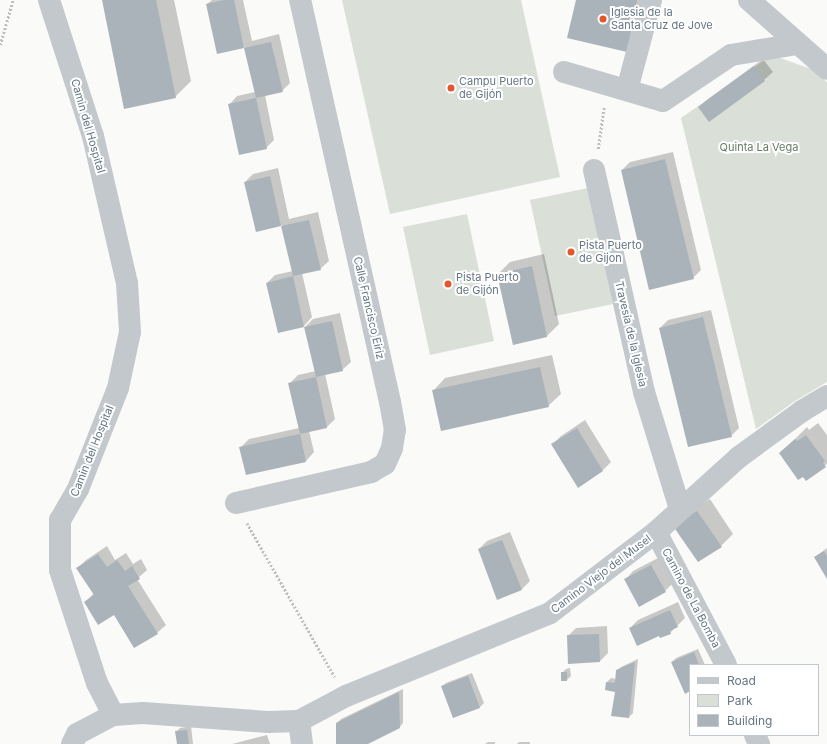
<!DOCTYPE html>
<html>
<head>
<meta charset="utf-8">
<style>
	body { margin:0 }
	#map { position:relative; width:827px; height:744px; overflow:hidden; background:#fafaf8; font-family:Inter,sans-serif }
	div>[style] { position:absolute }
	.green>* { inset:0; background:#dadfd7 }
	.shadow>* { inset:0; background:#0003 }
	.building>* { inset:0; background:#aab3b9 }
	.path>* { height:2.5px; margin-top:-1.25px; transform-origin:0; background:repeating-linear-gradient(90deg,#bbbfc2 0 2px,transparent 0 4px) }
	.minor>* { height:22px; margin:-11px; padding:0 11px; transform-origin:11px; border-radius:11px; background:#c3c8cc }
	.dots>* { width:11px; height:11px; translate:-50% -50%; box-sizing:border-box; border:2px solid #fff; border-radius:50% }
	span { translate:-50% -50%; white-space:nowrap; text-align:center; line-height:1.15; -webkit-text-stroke:4px #fff; paint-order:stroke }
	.poi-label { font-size:11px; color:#657683 }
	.left { translate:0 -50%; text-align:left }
	.street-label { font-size:11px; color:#657683 }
	.park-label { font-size:11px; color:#687a64 }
	.legend { position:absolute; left:689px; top:664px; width:130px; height:72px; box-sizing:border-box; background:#fff; border:1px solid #c1c8cd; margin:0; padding:5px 7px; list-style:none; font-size:12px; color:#657683 }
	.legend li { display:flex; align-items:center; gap:8px; height:20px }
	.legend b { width:20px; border:1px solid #c1c8cd }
</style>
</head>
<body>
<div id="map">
	<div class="green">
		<i style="clip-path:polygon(342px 0,521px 0,560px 177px,390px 214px)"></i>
		<i style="clip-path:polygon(772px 55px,811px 69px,827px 82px,827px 382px,795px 401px,756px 429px,681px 118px)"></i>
		<i style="clip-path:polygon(588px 188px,613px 304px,555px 316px,530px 200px)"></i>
		<i style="clip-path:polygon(467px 214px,494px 341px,430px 355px,403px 227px)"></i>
	</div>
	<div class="shadow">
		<i style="clip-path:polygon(103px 0,174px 0,191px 81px,175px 97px)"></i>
		<i style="clip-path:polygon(212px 0,243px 0,252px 41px,279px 34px,290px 83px,282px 91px,265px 95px,274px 140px,266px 148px,229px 105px,237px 96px,255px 92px,244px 46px,243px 47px,207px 4px)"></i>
		<i style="clip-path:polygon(577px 0,649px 0,626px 51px)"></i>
		<i style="clip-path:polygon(763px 59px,773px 72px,764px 80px,709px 120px,699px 107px,708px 99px)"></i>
		<i style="clip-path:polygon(673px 152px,701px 270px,693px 278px,622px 170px,630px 162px)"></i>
		<i style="clip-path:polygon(278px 168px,289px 219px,318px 212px,329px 261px,320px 269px,302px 273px,312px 317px,304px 326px,267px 283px,275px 275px,293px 271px,282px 225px,256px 231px,245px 182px,253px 174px)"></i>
		<i style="clip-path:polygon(544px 254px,559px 324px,547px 336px,513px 343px,498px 274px,510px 262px)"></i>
		<i style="clip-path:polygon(711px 310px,739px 428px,731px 436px,660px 328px,668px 320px)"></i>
		<i style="clip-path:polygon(340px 313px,351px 362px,342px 370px,325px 374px,335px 419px,327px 427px,309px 431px,314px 452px,306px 461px,240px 448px,249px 439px,299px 428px,289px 384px,298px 375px,316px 371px,305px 327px,313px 319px)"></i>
		<i style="clip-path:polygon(552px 355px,561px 394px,548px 406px,433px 391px,445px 378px)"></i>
		<i style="clip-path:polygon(585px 420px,611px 462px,603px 470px,578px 486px,553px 444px,561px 436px)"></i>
		<i style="clip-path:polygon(818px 423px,827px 435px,827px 464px,806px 479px,780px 454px,807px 427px,809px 430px)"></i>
		<i style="clip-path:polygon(710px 499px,733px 534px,721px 546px,686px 514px)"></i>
		<i style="clip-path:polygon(510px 532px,530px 581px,522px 589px,498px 599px,479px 549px,487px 541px)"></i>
		<i style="clip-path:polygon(107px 546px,115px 560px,126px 553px,133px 564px,141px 559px,147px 570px,137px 579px,166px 625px,157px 633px,135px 647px,114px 614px,85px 602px,94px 593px,78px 568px,86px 560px)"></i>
		<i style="clip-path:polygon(827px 548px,827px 577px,815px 557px)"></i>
		<i style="clip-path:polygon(660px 557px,673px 583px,665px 591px,625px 580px,633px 571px)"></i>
		<i style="clip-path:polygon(678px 602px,685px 618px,670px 633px,660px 635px,630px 628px,638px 620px)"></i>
		<i style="clip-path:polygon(607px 626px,608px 653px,600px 661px,568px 636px,576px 628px)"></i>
		<i style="clip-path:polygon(698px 649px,705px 665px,690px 665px,690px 690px,672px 662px,676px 658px)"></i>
		<i style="clip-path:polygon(638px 659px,633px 713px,629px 717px,616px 691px,607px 682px,611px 678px,616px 679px,617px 671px,621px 667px)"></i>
		<i style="clip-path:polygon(570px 668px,571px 676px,567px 680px,562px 673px,566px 669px)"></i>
		<i style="clip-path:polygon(472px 673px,484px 703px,480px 707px,453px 717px,442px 687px,446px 683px)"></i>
		<i style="clip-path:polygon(403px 689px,403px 723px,399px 728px,365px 744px,337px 744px,337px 723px,341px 719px)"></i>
		<i style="clip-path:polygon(191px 726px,193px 744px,178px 744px,176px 732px,180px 728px)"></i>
		<i style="clip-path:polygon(267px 735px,270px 744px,232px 744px)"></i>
		<i style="clip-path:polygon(488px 742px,495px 742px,495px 744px,485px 744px)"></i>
		<i style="clip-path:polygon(519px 742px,530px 742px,530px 744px,517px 744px)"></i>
	</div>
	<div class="building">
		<i style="clip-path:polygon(102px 0,156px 0,176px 98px,124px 109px)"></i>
		<i style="clip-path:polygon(224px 0,234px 0,244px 48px,217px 54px,206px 4px)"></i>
		<i style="clip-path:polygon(576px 0,637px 0,627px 52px,567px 38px)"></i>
		<i style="clip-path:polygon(271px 42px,283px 92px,256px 98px,244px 48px)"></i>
		<i style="clip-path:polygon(754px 66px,765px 81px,709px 122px,698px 107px)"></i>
		<i style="clip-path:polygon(256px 98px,267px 149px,239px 155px,228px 104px)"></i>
		<i style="clip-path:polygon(665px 159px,694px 279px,649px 290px,621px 170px)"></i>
		<i style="clip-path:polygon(270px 176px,281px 226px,309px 220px,321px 270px,293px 276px,281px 226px,256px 232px,244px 182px)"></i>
		<i style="clip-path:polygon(532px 266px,547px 337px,513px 345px,497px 274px)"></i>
		<i style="clip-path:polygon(293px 276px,304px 327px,278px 333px,266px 283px)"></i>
		<i style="clip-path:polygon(703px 317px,732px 437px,688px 447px,659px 328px)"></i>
		<i style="clip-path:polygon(332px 321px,343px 371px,316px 377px,327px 428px,300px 434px,306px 462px,246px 475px,239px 447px,300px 434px,288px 383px,316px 377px,304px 327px)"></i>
		<i style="clip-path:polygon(540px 367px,549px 407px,441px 431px,432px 390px)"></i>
		<i style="clip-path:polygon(577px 428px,603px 471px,578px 488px,551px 444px)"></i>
		<i style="clip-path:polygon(806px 435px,825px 461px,823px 463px,826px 467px,806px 481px,803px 477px,798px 480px,779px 453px,795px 439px,797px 441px)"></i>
		<i style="clip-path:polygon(697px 511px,722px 547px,698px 562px,673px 526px)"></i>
		<i style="clip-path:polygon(502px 540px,522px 590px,497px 600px,478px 549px)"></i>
		<i style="clip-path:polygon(824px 551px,827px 556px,827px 579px,814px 557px)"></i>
		<i style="clip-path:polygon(98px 554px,107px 567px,117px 560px,125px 571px,132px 566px,140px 579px,128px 586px,158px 634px,134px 648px,114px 615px,98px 625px,84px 602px,94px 595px,76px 568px)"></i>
		<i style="clip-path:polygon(651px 565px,666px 592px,639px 607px,624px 579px)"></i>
		<i style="clip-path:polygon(670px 610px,678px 627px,670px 631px,671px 634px,660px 638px,659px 636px,637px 646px,629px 628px)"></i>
		<i style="clip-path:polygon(599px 634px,600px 662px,568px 664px,567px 635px)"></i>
		<i style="clip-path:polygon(694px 652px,699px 665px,690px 665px,690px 691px,685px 694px,671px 662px)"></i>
		<i style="clip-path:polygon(635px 662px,629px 718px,611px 716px,615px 692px,605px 690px,606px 682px,615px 683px,616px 670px)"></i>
		<i style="clip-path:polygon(561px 672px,567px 672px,567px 681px,561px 681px)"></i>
		<i style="clip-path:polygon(468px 676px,480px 708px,453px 718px,441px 686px)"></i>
		<i style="clip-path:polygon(399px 692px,400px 728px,368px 744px,336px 744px,336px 723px)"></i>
		<i style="clip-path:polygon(187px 730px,189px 744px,177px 744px,175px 731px)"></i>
	</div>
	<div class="path">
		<i style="left:0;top:45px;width:47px;rotate:-73.9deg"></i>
		<i style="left:598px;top:149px;width:42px;rotate:-81.9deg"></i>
		<i style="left:247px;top:523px;width:177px;rotate:60.3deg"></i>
	</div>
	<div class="minor">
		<i style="left:49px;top:0;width:143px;rotate:72.1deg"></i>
		<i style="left:93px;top:136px;width:151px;rotate:77deg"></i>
		<i style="left:127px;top:283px;width:49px;rotate:86.5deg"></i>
		<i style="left:130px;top:332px;width:57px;rotate:102.1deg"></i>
		<i style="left:118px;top:388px;width:109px;rotate:111.6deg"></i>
		<i style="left:78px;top:489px;width:36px;rotate:120deg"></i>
		<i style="left:60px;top:520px;width:50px;rotate:90deg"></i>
		<i style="left:60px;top:570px;width:119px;rotate:71.9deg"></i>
		<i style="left:97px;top:683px;width:36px;rotate:63deg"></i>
		<i style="left:113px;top:715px;width:30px;rotate:-4deg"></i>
		<i style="left:143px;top:713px;width:125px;rotate:4.1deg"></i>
		<i style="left:268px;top:722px;width:31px;rotate:-2deg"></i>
		<i style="left:749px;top:0;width:104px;rotate:41.5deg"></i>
		<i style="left:564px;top:72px;width:103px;rotate:16.3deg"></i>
		<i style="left:663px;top:101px;width:82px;rotate:-34.1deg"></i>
		<i style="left:731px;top:55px;width:67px;rotate:-9.5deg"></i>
		<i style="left:627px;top:90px;width:93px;rotate:-75.1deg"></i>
		<i style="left:594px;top:170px;width:228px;rotate:77.3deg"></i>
		<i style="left:644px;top:392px;width:122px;rotate:72.9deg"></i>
		<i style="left:236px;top:503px;width:139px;rotate:-12.9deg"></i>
		<i style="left:371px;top:472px;width:16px;rotate:-30deg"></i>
		<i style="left:385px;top:464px;width:17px;rotate:-66deg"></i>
		<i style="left:392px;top:448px;width:18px;rotate:-81deg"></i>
		<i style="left:395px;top:430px;width:28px;rotate:-100deg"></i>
		<i style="left:390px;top:402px;width:412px;rotate:-102.6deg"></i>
		<i style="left:656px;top:532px;width:150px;rotate:62.2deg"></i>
		<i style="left:755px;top:735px;width:10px;rotate:66deg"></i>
		<i style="left:72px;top:744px;width:11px;rotate:-63deg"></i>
		<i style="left:77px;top:734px;width:41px;rotate:-27.8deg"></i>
		<i style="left:302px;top:744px;width:23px;rotate:-97deg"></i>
		<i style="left:299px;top:721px;width:53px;rotate:-28deg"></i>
		<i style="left:346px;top:696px;width:220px;rotate:-22.1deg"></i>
		<i style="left:550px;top:613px;width:133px;rotate:-37.4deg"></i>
		<i style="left:656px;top:532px;width:112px;rotate:-42.1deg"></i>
		<i style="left:739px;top:457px;width:78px;rotate:-36.1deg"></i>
		<i style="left:802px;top:411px;width:29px;rotate:-31deg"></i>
	</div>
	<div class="dots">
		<i style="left:603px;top:19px;background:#e4572e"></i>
		<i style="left:451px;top:88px;background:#e4572e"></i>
		<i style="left:571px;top:252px;background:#e4572e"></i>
		<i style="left:448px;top:284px;background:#e4572e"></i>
	</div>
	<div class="poi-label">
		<span class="left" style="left:611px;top:19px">Iglesia de la<br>Santa Cruz de Jove</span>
		<span class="left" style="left:459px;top:88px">Campu Puerto<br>de Gijón</span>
		<span class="left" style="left:579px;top:252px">Pista Puerto<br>de Gijon</span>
		<span class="left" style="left:456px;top:284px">Pista Puerto<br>de Gijón</span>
	</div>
	<div class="street-label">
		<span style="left:88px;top:126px;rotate:74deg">Camin del Hospital</span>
		<span style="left:369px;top:308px;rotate:77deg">Calle Francisco Eiriz</span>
		<span style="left:631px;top:334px;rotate:77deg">Travesía de la Iglesia</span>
		<span style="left:92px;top:451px;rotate:-68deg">Camin del Hospital</span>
		<span style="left:601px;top:574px;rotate:-37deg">Camino Viejo del Musel</span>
		<span style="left:691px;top:598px;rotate:62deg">Camino de La Bomba</span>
	</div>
	<div class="park-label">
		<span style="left:759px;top:147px">Quinta La Vega</span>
	</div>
	<ul class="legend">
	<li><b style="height:5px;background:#c3c8cc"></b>Road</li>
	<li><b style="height:11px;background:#dadfd7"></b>Park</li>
	<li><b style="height:11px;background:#aab3b9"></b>Building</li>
	</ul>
</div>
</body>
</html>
